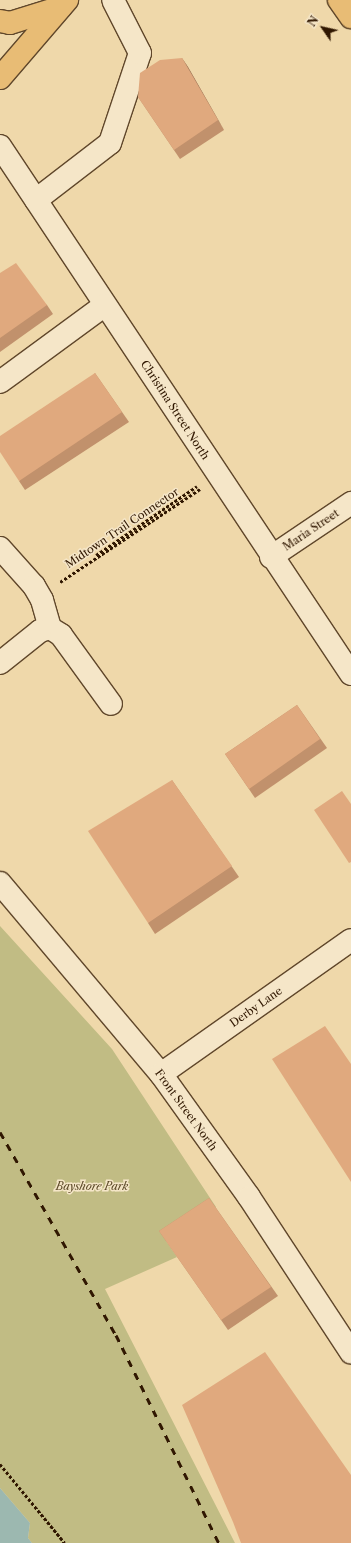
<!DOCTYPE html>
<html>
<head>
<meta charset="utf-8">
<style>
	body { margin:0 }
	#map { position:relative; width:351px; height:1543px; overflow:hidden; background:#efd8aa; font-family:"Libre Caslon Text",serif }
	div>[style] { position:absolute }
	.green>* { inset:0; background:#c1bc84 }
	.water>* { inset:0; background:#9cb8b0 }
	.path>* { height:2.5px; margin-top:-1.25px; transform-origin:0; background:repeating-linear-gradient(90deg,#301701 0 3px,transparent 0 5px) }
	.roads { filter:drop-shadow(1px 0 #60472b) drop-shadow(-1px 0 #60472b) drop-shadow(0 1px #60472b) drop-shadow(0 -1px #60472b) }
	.minor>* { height:22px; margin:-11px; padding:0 11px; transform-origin:11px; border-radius:11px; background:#f5e6c8 }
	.major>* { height:22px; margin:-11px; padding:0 11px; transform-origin:11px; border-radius:11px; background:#e8bc75 }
	.rail>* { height:3px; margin-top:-1.5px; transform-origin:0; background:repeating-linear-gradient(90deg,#301701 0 7px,transparent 0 14px) }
	.wall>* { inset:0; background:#c1916c }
	.shaded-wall>* { inset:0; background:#9d7658 }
	.building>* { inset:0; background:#e0a97e }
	span { translate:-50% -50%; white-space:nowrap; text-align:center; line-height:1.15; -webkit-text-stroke:3px #f5e6c8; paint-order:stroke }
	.street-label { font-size:11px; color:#301701 }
	.park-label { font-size:11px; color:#5c4928; font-style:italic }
	.north { position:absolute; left:303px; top:8px; width:40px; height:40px; -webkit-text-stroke:3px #f5e6c8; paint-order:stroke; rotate:304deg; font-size:11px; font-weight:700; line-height:16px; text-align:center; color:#301701 }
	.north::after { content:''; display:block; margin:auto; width:14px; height:18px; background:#301701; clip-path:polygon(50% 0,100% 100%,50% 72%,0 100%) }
</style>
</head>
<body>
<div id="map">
	<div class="green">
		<i style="clip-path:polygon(0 926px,112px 1049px,216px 1207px,166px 1241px,177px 1257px,105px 1289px,235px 1543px,32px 1543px,28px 1538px,30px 1523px,0 1488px)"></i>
	</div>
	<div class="water">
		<i style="clip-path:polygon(0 1488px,30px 1523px,28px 1538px,32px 1543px,0 1543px)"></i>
	</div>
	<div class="path">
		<i style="left:96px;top:555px;width:122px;rotate:-34.3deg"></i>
		<i style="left:60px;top:582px;width:168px;rotate:-33.6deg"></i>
		<i style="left:0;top:1464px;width:102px;rotate:50.6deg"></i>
	</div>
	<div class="roads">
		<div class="minor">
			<i style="left:0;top:146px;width:634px;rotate:56.39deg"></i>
			<i style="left:36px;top:200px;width:93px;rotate:-37.6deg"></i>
			<i style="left:110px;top:143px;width:95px;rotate:-71.6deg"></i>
			<i style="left:140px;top:53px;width:59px;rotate:-117deg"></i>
			<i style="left:0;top:382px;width:130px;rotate:-36.3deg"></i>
			<i style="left:0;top:548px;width:51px;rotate:48.2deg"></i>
			<i style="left:34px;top:586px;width:16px;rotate:60deg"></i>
			<i style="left:42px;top:600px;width:29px;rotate:74deg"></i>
			<i style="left:271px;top:557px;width:97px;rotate:-34deg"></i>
			<i style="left:0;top:663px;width:51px;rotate:-38.7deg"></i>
			<i style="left:40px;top:631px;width:10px;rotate:-17deg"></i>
			<i style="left:50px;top:628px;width:13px;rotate:32deg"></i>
			<i style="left:61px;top:635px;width:85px;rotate:54.1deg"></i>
			<i style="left:0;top:883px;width:250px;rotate:49.9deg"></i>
			<i style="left:161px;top:1074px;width:151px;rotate:54.4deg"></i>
			<i style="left:249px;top:1197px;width:186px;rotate:56.7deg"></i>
			<i style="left:161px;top:1074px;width:232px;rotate:-35.2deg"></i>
		</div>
		<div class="major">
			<i style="left:339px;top:0;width:21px;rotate:55deg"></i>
			<i style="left:0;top:21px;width:10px;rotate:11deg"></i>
			<i style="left:10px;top:23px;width:53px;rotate:-17.4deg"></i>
			<i style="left:0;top:78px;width:103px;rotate:-49.3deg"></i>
		</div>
	</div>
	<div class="rail">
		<i style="left:0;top:1132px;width:234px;rotate:60.3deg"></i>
		<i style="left:116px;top:1335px;width:232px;rotate:63.7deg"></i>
	</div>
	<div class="wall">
		<i style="clip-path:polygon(182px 58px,188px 67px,224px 130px,180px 159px,138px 97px)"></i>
		<i style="clip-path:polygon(0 273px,47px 305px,53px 314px,0 352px)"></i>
		<i style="clip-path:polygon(95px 373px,129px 422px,25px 490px,19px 481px)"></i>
		<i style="clip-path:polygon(297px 705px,327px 748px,255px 798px,225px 754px)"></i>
		<i style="clip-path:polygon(172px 780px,239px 877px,155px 934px,148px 923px)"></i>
		<i style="clip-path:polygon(209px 1198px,278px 1296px,228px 1330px,159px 1231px)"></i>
	</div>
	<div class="shaded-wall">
		<i style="clip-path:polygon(182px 58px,188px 67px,224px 130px,218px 120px)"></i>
	</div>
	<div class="building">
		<i style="clip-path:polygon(182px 58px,218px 120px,174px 150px,138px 97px,140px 73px,160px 60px)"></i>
		<i style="clip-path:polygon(16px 263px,47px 305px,0 338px,0 273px)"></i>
		<i style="clip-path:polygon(95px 373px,122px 412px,19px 481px,0 452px,0 436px)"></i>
		<i style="clip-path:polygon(297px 705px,320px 739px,249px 789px,225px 754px)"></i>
		<i style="clip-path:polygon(172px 780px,232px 866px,148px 923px,88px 831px)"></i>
		<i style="clip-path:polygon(342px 791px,351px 804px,351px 862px,349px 863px,314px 810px)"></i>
		<i style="clip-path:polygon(325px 1026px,351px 1064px,351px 1182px,272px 1059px)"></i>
		<i style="clip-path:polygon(209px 1198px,271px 1287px,221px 1320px,159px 1231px)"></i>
		<i style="clip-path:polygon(265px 1352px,351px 1475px,351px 1543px,241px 1543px,233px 1522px,182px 1405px)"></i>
	</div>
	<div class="street-label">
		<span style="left:175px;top:410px;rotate:57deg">Christina Street North</span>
		<span style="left:122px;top:528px;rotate:-34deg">Midtown Trail Connector</span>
		<span style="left:311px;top:530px;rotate:-34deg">Maria Street</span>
		<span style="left:256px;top:1007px;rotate:-35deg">Derby Lane</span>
		<span style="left:186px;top:1110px;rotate:54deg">Front Street North</span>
	</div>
	<div class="park-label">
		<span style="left:92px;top:1186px">Bayshore Park</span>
	</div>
	<div class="north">N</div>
</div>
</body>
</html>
